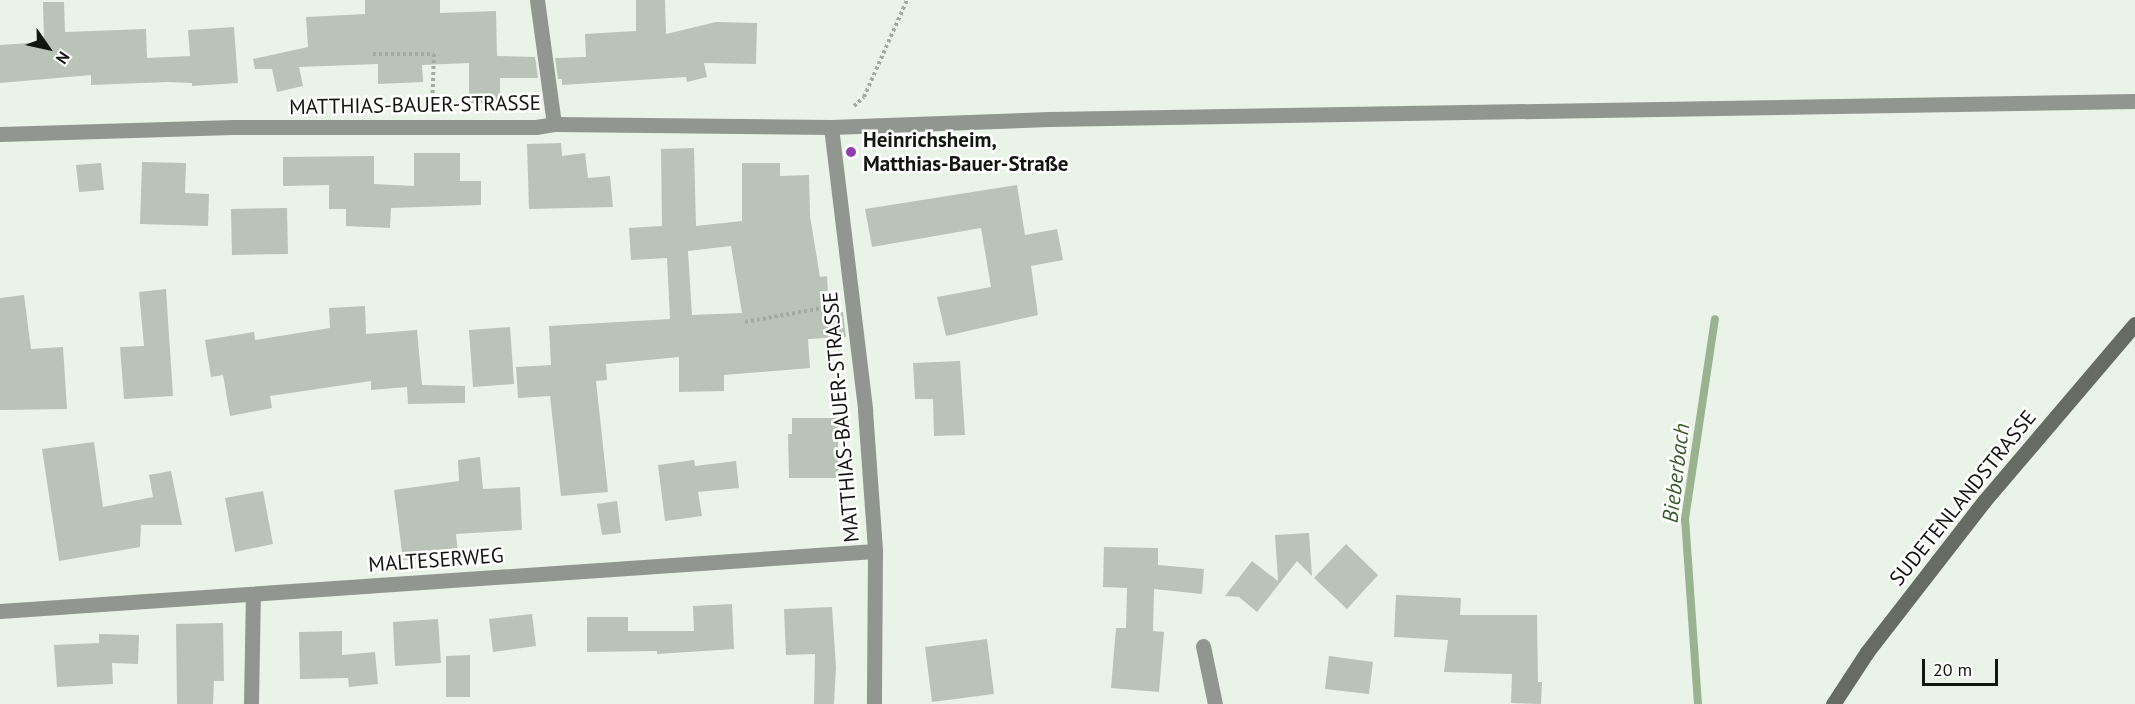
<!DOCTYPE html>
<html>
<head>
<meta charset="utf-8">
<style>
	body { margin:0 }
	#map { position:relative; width:2135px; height:704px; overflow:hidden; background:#eaf3e7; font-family:"PT Sans",sans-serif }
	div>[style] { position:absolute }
	.stream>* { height:8px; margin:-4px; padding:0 4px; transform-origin:4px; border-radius:4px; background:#99b38f }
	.building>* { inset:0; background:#bac3b7 }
	.path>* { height:4px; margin-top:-2px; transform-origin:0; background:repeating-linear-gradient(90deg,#a3aaa1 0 3px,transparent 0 6px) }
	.street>* { height:15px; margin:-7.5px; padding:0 7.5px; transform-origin:7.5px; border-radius:7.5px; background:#929691 }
	.secondary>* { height:15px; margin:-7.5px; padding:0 7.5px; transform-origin:7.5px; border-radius:7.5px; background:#666b64 }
	.dots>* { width:16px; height:16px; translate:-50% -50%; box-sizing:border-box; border:3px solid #fff; border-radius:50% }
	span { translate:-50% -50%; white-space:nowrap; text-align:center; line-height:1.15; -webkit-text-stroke:5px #fff; paint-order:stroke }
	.street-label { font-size:21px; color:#121511 }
	.poi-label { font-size:21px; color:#121511; font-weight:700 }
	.left { translate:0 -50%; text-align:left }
	.water-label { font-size:22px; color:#395d2a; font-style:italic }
	.north { position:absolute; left:18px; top:18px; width:60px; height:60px; -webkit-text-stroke:4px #fff; paint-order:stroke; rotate:124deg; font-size:16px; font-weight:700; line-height:24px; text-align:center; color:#121511 }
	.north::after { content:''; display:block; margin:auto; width:21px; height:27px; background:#121511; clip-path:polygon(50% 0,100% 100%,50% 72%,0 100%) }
	.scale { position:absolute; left:1922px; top:659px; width:76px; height:27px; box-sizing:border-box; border:3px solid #121511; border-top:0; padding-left:8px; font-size:18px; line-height:21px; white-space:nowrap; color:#121511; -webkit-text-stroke:4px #fff; paint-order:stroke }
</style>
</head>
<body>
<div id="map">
	<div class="stream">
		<i style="left:1698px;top:704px;width:185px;rotate:-94deg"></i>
		<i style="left:1685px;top:519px;width:202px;rotate:-81.5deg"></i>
	</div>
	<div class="building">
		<i style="clip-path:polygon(365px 0,440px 0,440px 13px,496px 11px,497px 56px,535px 57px,538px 78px,500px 78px,500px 103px,469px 103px,469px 63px,422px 65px,423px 82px,378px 84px,378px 64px,299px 67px,303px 86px,277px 92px,272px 69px,255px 69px,253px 59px,308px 47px,306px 17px,365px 14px)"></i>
		<i style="clip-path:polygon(636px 0,665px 0,666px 34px,716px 22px,757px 23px,756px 64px,704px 63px,707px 77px,687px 82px,686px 77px,562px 85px,562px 79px,558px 79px,555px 58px,586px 57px,585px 34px,636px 31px)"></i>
		<i style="clip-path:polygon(43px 2px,64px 2px,65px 32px,146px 29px,147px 58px,190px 56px,188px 30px,234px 27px,238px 83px,192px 86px,192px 83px,167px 82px,91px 85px,91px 75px,0 83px,0 45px,44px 42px)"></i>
		<i style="clip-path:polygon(561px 143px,562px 156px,585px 153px,588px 178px,610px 176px,613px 207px,529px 209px,527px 144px)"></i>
		<i style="clip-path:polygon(evenodd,694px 148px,696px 226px,742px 221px,742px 163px,780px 163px,780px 176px,809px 175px,810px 216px,820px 277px,827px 276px,829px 312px,843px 312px,846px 337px,808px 339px,810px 368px,724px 375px,724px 391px,679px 392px,679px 357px,606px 364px,607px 380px,596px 381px,608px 492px,561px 496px,550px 396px,518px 398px,516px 367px,551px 365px,549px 326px,670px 319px,667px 258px,631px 260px,629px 228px,662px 226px,661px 149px,694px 148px,731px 246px,742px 313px,692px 315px,688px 251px,731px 246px)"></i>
		<i style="clip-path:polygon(414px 153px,460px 153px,460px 181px,481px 181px,481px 205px,391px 208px,390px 228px,346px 226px,346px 209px,329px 209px,329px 185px,283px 186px,283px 157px,374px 156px,374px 184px,414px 186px)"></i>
		<i style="clip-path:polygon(142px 162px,186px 163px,185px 193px,209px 194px,208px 226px,140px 224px)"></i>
		<i style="clip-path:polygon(101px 163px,104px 190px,79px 192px,76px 165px)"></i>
		<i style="clip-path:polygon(1017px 185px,1025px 235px,1057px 229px,1063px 260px,1031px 266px,1038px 315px,946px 336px,937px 297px,991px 287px,981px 228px,872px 247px,865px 209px)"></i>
		<i style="clip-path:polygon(287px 208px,288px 254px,232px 255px,231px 209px)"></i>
		<i style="clip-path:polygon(166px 289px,173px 396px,124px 399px,120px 347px,144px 346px,139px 292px)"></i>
		<i style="clip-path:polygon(24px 295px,31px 349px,63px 347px,67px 409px,0 410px,0 298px)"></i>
		<i style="clip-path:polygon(365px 306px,366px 334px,417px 330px,422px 385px,465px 386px,465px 403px,408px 404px,407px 387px,371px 390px,371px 381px,270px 396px,272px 408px,230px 416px,223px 375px,211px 377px,205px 340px,254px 332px,255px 340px,330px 328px,329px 308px)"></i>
		<i style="clip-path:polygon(510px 327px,514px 384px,473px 387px,469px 330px)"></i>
		<i style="clip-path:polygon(960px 361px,965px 435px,934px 436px,933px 399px,915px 399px,913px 363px)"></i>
		<i style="clip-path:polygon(792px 418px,838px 418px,838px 478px,789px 478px,788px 434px,792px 434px)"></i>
		<i style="clip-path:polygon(94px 442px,103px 507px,153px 497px,149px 475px,171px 471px,182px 525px,141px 525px,140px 547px,59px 561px,42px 449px)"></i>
		<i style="clip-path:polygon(480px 457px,483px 489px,520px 487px,522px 530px,456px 534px,458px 553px,403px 560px,394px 490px,459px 481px,458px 460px)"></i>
		<i style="clip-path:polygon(694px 460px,695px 466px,736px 461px,739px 488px,698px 492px,702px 516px,665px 521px,658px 465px)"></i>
		<i style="clip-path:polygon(263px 491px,273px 544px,235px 552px,225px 498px)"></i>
		<i style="clip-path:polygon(617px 501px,621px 533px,602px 535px,597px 504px)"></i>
		<i style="clip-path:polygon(1309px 533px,1312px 576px,1297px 561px,1257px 612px,1239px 597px,1225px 596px,1252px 561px,1278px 581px,1275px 535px)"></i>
		<i style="clip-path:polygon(1346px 544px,1378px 575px,1347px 609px,1314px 578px)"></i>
		<i style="clip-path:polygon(1104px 547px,1158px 548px,1158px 565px,1204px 569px,1202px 594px,1154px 589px,1153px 631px,1164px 632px,1159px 692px,1111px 688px,1116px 628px,1126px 628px,1127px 588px,1103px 587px)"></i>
		<i style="clip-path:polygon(1396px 595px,1461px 598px,1460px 615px,1537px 615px,1538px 682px,1542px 682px,1541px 704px,1511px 703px,1512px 674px,1444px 672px,1448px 640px,1394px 637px)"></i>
		<i style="clip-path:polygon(732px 604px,734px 649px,657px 654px,657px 651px,587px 652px,587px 617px,628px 617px,628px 631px,694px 631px,693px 606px)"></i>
		<i style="clip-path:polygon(832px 607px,836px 667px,834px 704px,814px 704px,815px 654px,786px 655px,784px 609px)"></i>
		<i style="clip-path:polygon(532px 614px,536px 646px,493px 652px,489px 619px)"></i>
		<i style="clip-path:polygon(438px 619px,441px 663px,395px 666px,393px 622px)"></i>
		<i style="clip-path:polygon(223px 623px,224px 681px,214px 681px,213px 704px,177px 704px,176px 624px)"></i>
		<i style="clip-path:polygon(342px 631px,342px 655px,375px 652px,378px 684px,349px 687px,348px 678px,300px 679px,299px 632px)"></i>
		<i style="clip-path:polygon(99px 634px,139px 635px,138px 664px,112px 663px,113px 684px,57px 687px,54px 645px,99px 643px)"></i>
		<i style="clip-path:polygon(987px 639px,994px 694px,932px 702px,925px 647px)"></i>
		<i style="clip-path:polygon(470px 655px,470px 697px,446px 697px,446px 656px)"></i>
		<i style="clip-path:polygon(1329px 656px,1373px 662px,1369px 694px,1325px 689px)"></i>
	</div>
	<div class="path">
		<i style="left:373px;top:54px;width:61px"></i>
		<i style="left:434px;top:54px;width:55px;rotate:92.1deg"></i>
		<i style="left:854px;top:106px;width:13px;rotate:-42deg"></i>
		<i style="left:864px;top:97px;width:106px;rotate:-66.1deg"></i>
		<i style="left:745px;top:322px;width:90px;rotate:-10.2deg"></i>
	</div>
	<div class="street">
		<i style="left:537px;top:0;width:125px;rotate:82.2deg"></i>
		<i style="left:831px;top:127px;width:285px;rotate:83.1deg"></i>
		<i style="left:865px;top:410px;width:141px;rotate:85.9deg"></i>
		<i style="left:875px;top:551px;width:153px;rotate:90.4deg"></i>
		<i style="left:0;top:134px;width:233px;rotate:-1.7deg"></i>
		<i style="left:233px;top:127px;width:303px"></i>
		<i style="left:536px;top:127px;width:18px;rotate:-9deg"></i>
		<i style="left:554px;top:124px;width:277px;rotate:0.6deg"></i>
		<i style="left:831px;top:127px;width:218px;rotate:-2.1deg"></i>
		<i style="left:1049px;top:119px;width:1086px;rotate:-0.95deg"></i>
		<i style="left:0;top:611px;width:877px;rotate:-3.92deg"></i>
		<i style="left:1203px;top:646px;width:59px;rotate:78.3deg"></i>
		<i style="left:251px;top:704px;width:110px;rotate:-89deg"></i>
	</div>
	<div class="secondary">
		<i style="left:1833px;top:704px;width:62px;rotate:-56.8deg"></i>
		<i style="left:1867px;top:652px;width:192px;rotate:-52.2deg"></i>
		<i style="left:1985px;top:500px;width:231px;rotate:-49.6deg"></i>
	</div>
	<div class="dots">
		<i style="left:851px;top:152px;background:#913daa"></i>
	</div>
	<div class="street-label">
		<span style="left:415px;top:105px;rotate:-1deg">MATTHIAS-BAUER-STRASSE</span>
		<span style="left:841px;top:417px;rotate:-95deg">MATTHIAS-BAUER-STRASSE</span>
		<span style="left:1963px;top:498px;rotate:-51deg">SUDETENLANDSTRASSE</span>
		<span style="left:436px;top:560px;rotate:-4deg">MALTESERWEG</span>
	</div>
	<div class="poi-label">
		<span class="left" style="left:863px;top:152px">Heinrichsheim,<br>Matthias-Bauer-Straße</span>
	</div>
	<div class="water-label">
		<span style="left:1676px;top:473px;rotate:-83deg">Bieberbach</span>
	</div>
	<div class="north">N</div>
	<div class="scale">20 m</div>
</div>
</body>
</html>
